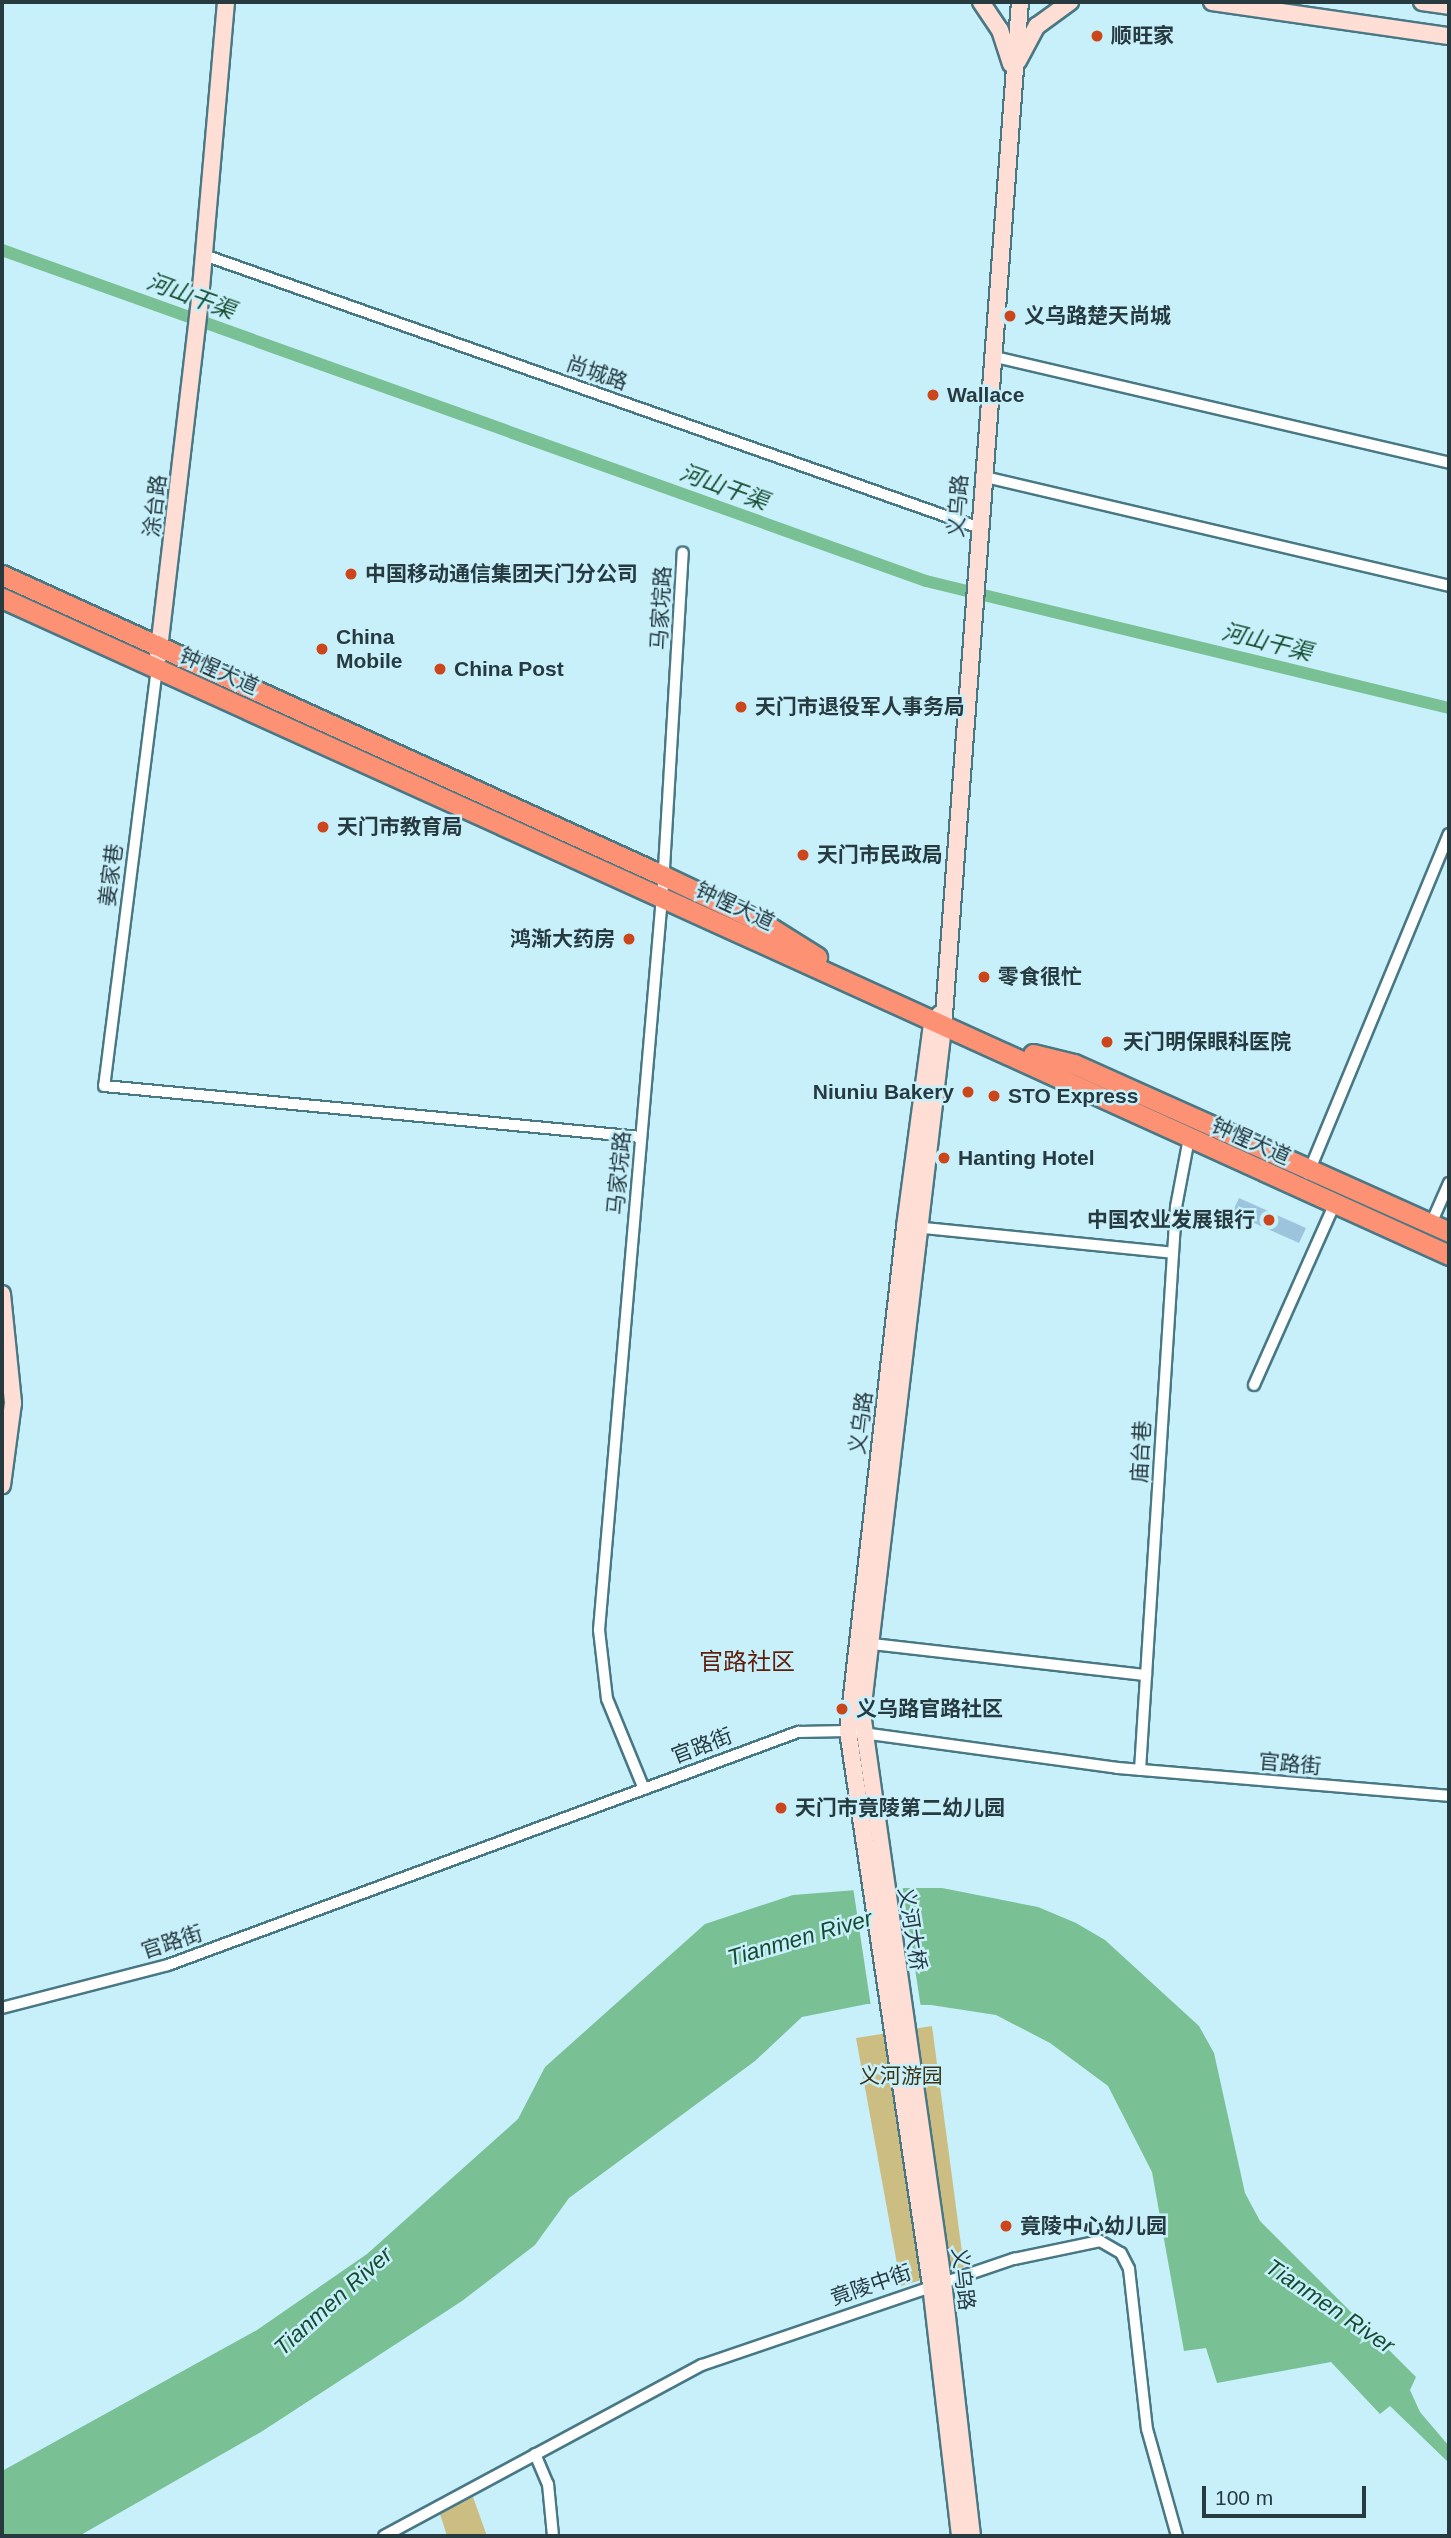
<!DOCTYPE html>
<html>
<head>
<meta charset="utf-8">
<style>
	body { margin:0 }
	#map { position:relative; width:1451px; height:2538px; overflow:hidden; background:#c8f0fb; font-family:Arial,"Noto Sans SC",sans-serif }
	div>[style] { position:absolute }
	.green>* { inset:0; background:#ccbe83 }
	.water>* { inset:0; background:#79c094 }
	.pier>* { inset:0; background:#c8f0fb }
	.canal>* { height:12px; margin:-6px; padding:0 6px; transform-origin:6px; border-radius:6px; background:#79c094 }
	.building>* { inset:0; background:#9dc4dd }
	.roads { filter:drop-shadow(2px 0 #497885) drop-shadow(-2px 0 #497885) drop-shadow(0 2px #497885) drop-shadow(0 -2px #497885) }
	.street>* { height:10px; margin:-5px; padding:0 5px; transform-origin:5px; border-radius:5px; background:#fff }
	.secondary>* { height:16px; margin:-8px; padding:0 8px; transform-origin:8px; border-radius:8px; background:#feded5 }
	.highway>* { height:19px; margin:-9.5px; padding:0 9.5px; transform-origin:9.5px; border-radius:9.5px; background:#fc9174 }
	.dots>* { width:19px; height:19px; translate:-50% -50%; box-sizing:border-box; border:4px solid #c8f0fb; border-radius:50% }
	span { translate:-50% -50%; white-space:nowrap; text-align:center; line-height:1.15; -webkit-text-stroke:5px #c8f0fb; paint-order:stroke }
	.poi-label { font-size:21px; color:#263a40; font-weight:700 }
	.left { translate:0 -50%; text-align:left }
	.right { translate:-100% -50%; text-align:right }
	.street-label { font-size:21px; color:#263a40 }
	.park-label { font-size:21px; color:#3c3413 }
	.water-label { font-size:23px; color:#154c2f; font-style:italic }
	.quarter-label { font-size:24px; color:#5f1d0a }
	.frame { position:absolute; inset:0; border:4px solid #263a40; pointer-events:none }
	.scale { position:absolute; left:1202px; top:2486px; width:164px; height:32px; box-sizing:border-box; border:4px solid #263a40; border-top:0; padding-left:9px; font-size:21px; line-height:24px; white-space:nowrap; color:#263a40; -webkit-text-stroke:5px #c8f0fb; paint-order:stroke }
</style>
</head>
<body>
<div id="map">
	<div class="green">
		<i style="clip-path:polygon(932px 2026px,964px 2267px,901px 2286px,856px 2038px)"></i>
		<i style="clip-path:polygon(473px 2497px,487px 2536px,447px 2536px,440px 2514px)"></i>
	</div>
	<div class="water">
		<i style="clip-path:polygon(882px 1888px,942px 1888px,1038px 1907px,1076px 1923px,1105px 1940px,1199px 2026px,1214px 2053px,1245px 2193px,1260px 2221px,1416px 2377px,1410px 2390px,1420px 2412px,1449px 2446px,1449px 2463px,1390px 2406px,1380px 2414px,1331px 2362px,1217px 2383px,1206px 2348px,1184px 2351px,1152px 2172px,1108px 2086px,1050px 2043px,996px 2015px,931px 2005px,867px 2004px,802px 2017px,755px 2061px,569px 2198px,535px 2245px,462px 2301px,261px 2432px,79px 2536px,2px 2536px,2px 2471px,257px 2330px,367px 2254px,518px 2119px,545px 2067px,705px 1924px,793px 1895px)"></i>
	</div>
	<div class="pier">
		<i style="clip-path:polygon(902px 1884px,921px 2008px,871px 2007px,853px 1887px)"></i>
	</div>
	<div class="canal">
		<i style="left:2px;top:250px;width:981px;rotate:19.71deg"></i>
		<i style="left:926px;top:581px;width:538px;rotate:13.65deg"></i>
	</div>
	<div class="building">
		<i style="clip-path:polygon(1239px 1198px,1306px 1228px,1299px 1243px,1232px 1213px)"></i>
	</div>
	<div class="roads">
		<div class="street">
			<i style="left:204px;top:255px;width:819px;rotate:19.39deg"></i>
			<i style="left:991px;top:356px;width:470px;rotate:13.1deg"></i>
			<i style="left:981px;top:476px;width:481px;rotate:13.2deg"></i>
			<i style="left:157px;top:668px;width:421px;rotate:97.2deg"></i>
			<i style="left:104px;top:1086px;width:539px;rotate:5.43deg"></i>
			<i style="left:1308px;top:1174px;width:368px;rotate:-67.5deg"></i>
			<i style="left:1430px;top:1226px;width:47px;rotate:-66.2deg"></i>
			<i style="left:914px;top:1227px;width:260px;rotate:5.7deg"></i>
			<i style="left:1254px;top:1385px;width:199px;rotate:-66deg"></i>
			<i style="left:864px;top:1643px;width:284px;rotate:6.5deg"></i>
			<i style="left:1140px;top:1770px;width:564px;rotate:-86.34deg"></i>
			<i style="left:1176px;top:1207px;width:70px;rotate:-79.3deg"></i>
			<i style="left:644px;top:1789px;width:97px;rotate:-112.3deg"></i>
			<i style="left:607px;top:1699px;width:69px;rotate:-96.6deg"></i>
			<i style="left:599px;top:1630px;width:748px;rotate:-85.09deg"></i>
			<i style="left:663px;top:885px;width:333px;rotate:-86.6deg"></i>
			<i style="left:2px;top:2008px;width:171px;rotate:-14.5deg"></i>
			<i style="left:168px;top:1965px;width:672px;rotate:-20.3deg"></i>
			<i style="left:798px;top:1732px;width:50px;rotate:-1.1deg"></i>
			<i style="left:848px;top:1731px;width:272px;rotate:7.8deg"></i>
			<i style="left:1117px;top:1768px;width:333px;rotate:4.8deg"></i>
			<i style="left:535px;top:2454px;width:33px;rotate:67deg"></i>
			<i style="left:548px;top:2484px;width:52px;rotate:84.5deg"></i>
			<i style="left:384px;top:2536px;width:361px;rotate:-28.3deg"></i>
			<i style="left:702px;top:2365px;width:330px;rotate:-18.8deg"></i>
			<i style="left:1014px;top:2259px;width:88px;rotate:-11.8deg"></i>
			<i style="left:1100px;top:2241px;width:24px;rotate:30deg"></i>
			<i style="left:1121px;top:2253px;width:18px;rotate:63deg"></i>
			<i style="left:1129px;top:2269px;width:161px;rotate:83.6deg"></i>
			<i style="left:1147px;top:2429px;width:111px;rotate:74.3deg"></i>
		</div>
		<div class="secondary">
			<i style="left:981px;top:2px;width:34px;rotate:56deg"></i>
			<i style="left:1000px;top:30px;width:36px;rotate:72deg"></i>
			<i style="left:1212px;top:2px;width:239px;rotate:8.2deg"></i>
			<i style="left:1422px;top:2px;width:27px;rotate:8deg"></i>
			<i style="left:1018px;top:61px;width:40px;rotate:-62deg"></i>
			<i style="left:1037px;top:26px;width:41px;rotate:-36deg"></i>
			<i style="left:158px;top:657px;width:360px;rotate:-83.3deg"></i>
			<i style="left:200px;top:299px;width:298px;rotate:-85deg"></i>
			<i style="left:940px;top:1014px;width:13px;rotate:129deg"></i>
			<i style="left:932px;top:1024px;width:205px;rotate:97.6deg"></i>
			<i style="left:905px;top:1227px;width:507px;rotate:96.45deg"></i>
			<i style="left:848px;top:1731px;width:560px;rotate:81.48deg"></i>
			<i style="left:931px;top:2285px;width:253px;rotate:83.4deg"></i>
			<i style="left:2px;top:1294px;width:110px;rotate:84.2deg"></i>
			<i style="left:13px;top:1403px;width:83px;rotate:97.6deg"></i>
			<i style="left:972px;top:2536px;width:256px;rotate:-96.5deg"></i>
			<i style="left:943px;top:2282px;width:575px;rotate:-98.1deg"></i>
			<i style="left:862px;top:1713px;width:690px;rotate:-83.26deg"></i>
			<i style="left:943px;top:1028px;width:1029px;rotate:-85.71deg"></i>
		</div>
		<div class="highway">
			<i style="left:2px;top:575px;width:727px;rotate:24.45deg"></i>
			<i style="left:664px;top:876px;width:110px;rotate:25.4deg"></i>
			<i style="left:763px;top:923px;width:64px;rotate:32.2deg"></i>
			<i style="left:2px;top:598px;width:1589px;rotate:24.42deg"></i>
			<i style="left:1033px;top:1054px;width:42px;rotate:13.7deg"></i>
			<i style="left:1074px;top:1064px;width:411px;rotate:24.1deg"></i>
		</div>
	</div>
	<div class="dots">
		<i style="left:1097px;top:36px;background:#cd451b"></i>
		<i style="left:1010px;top:316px;background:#cd451b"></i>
		<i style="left:933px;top:395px;background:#cd451b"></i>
		<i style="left:351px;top:574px;background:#cd451b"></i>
		<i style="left:322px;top:649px;background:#cd451b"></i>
		<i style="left:440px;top:669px;background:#cd451b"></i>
		<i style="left:741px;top:707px;background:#cd451b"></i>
		<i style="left:323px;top:827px;background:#cd451b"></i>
		<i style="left:803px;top:855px;background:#cd451b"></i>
		<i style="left:629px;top:939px;background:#cd451b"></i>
		<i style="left:984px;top:977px;background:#cd451b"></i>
		<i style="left:1107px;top:1042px;background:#cd451b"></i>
		<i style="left:968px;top:1092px;background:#cd451b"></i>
		<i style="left:994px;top:1096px;background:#cd451b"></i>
		<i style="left:944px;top:1158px;background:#cd451b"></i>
		<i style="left:1269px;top:1220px;background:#cd451b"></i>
		<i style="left:842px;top:1709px;background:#cd451b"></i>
		<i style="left:781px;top:1808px;background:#cd451b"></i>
		<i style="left:1006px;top:2226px;background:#cd451b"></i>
	</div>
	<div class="poi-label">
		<span class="left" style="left:1111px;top:36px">顺旺家</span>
		<span class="left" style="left:1024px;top:316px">义乌路楚天尚城</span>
		<span class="left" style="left:947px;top:395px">Wallace</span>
		<span class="left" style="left:365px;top:574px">中国移动通信集团天门分公司</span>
		<span class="left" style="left:336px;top:649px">China<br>Mobile</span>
		<span class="left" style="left:454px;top:669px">China Post</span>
		<span class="left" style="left:755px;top:707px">天门市退役军人事务局</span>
		<span class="left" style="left:337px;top:827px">天门市教育局</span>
		<span class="left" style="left:817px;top:855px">天门市民政局</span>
		<span class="right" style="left:615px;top:939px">鸿渐大药房</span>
		<span class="left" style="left:998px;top:977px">零食很忙</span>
		<span class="left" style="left:1123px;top:1042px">天门明保眼科医院</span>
		<span class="right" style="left:954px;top:1092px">Niuniu Bakery</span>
		<span class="left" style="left:1008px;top:1096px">STO Express</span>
		<span class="left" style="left:958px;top:1158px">Hanting Hotel</span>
		<span class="right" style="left:1255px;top:1220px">中国农业发展银行</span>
		<span class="left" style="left:856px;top:1709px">义乌路官路社区</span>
		<span class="left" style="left:795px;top:1808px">天门市竟陵第二幼儿园</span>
		<span class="left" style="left:1020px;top:2226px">竟陵中心幼儿园</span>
	</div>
	<div class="street-label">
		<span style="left:597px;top:373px;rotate:19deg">尚城路</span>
		<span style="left:155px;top:506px;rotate:-83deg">涂台路</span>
		<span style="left:958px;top:506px;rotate:-86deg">义乌路</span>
		<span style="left:661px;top:608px;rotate:-87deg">马家垸路</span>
		<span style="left:219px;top:671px;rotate:24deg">钟惺大道</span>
		<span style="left:111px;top:875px;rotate:-83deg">姜家巷</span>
		<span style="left:735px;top:906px;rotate:25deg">钟惺大道</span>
		<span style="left:1251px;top:1141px;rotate:24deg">钟惺大道</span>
		<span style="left:619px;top:1173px;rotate:-85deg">马家垸路</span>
		<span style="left:861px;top:1423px;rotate:-83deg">义乌路</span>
		<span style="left:1141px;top:1452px;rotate:-87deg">庙台巷</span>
		<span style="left:702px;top:1746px;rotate:-21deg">官路街</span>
		<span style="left:1290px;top:1764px;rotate:5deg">官路街</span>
		<span style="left:912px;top:1929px;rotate:81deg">义河大桥</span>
		<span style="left:172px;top:1942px;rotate:-18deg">官路街</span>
		<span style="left:963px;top:2279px;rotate:83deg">义乌路</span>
		<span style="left:871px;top:2285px;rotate:-19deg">竟陵中街</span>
	</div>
	<div class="park-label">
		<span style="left:901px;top:2076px">义河游园</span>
	</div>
	<div class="water-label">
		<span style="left:191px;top:296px;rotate:20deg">河山干渠</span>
		<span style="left:724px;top:487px;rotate:20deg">河山干渠</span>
		<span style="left:1267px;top:642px;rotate:14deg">河山干渠</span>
		<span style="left:800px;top:1938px;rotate:-16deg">Tianmen River</span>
		<span style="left:333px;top:2301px;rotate:-42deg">Tianmen River</span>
		<span style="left:1330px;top:2306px;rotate:34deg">Tianmen River</span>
	</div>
	<div class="quarter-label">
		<span style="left:747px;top:1662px">官路社区</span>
	</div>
	<div class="frame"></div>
	<div class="scale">100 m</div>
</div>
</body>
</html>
